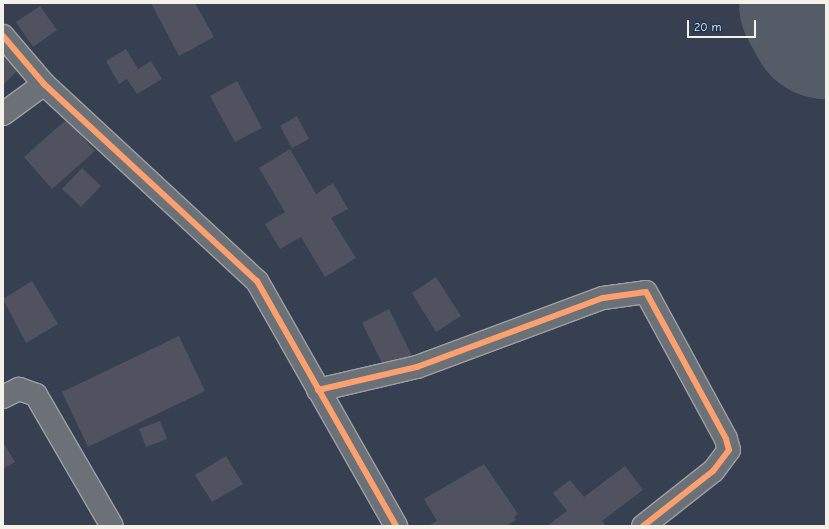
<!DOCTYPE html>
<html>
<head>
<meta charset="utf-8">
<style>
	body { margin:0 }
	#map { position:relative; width:829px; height:529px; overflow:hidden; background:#364051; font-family:"Comic Neue",sans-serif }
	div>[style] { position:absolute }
	.runway>* { height:155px; margin:-77.5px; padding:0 77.5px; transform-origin:77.5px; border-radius:77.5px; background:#545c68 }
	.building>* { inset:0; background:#50535f }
	.roads { filter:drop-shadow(1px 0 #9ca0a6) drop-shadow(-1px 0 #9ca0a6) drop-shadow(0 1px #9ca0a6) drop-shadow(0 -1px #9ca0a6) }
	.minor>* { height:22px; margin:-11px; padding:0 11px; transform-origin:11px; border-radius:11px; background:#6c7077 }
	.cycleway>* { height:6px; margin:-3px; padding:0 3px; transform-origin:3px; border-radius:3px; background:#fca06f }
	span { translate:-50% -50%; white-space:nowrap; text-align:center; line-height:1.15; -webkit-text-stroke:3px #1d3557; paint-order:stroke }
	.frame { position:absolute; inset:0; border:4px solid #f4f1e8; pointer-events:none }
	.scale { position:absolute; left:687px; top:20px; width:69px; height:18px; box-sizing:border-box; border:2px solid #f4f1e8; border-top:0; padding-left:5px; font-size:12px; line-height:14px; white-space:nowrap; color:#f4f1e8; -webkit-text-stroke:3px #1d3557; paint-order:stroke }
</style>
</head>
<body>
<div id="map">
	<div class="runway">
		<i style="left:816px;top:3px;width:21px;rotate:61deg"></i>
	</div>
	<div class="building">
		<i style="clip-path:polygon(151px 3px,195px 3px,214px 37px,179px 56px)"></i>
		<i style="clip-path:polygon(40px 6px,57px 30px,33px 47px,16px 22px)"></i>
		<i style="clip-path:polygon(3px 44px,23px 65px,3px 85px)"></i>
		<i style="clip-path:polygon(126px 49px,138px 69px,151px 61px,162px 79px,137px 94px,127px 79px,119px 84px,106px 61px)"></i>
		<i style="clip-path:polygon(237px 81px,262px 128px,235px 142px,210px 96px)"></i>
		<i style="clip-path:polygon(297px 116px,309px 139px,292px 148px,280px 126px)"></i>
		<i style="clip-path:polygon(67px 119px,95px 151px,52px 189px,24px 157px)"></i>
		<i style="clip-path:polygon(290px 149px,316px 194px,333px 183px,348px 209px,331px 218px,356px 258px,325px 277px,301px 237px,280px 249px,265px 224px,285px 212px,259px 168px)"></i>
		<i style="clip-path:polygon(82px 168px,101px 186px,81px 207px,62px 189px)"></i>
		<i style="clip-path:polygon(436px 277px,461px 316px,436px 332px,412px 293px)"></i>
		<i style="clip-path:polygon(32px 281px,58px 324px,26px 343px,3px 299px)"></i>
		<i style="clip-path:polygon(389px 309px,413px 358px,386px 371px,362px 323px)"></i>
		<i style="clip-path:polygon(179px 336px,205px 391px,88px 447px,62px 392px)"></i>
		<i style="clip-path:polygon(160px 421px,167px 439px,146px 447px,139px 429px)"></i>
		<i style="clip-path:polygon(3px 442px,15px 462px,3px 469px)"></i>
		<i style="clip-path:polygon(226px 456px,243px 484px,212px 502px,195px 475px)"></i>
		<i style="clip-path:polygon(484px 464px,518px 514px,514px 517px,516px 520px,506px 526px,429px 526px,437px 521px,424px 499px)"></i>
		<i style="clip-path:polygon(625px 466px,643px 490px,602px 521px,606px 526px,547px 526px,567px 511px,553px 493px,570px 480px,584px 497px)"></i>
	</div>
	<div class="roads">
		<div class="minor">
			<i style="left:3px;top:36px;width:63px;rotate:49.5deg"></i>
			<i style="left:44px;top:84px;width:290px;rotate:42.8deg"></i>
			<i style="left:257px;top:281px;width:282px;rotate:60.4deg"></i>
			<i style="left:3px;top:114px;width:51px;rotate:-36.2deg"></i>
			<i style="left:318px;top:390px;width:102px;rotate:-13.1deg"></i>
			<i style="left:417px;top:367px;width:198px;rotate:-20.4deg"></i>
			<i style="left:603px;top:298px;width:43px;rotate:-7.9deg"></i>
			<i style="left:646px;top:292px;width:167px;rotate:61.4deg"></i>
			<i style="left:726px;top:439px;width:11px;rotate:75deg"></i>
			<i style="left:729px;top:450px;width:26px;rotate:127deg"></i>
			<i style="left:713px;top:471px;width:89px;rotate:141.8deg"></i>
			<i style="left:3px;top:397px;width:18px;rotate:-27deg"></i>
			<i style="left:19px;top:389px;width:18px;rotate:19deg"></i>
			<i style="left:36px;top:395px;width:151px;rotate:59.9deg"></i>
		</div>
	</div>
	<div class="cycleway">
		<i style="left:3px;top:36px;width:63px;rotate:49.5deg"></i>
		<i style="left:44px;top:84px;width:290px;rotate:42.8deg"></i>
		<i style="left:257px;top:281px;width:282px;rotate:60.4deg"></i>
		<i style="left:318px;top:390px;width:102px;rotate:-13.1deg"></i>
		<i style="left:417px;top:367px;width:198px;rotate:-20.4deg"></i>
		<i style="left:603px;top:298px;width:43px;rotate:-7.9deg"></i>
		<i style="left:646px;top:292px;width:167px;rotate:61.4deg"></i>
		<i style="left:726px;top:439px;width:11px;rotate:75deg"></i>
		<i style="left:729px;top:450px;width:26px;rotate:127deg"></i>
		<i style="left:713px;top:471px;width:89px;rotate:141.8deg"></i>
	</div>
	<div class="frame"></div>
	<div class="scale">20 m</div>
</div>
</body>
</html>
